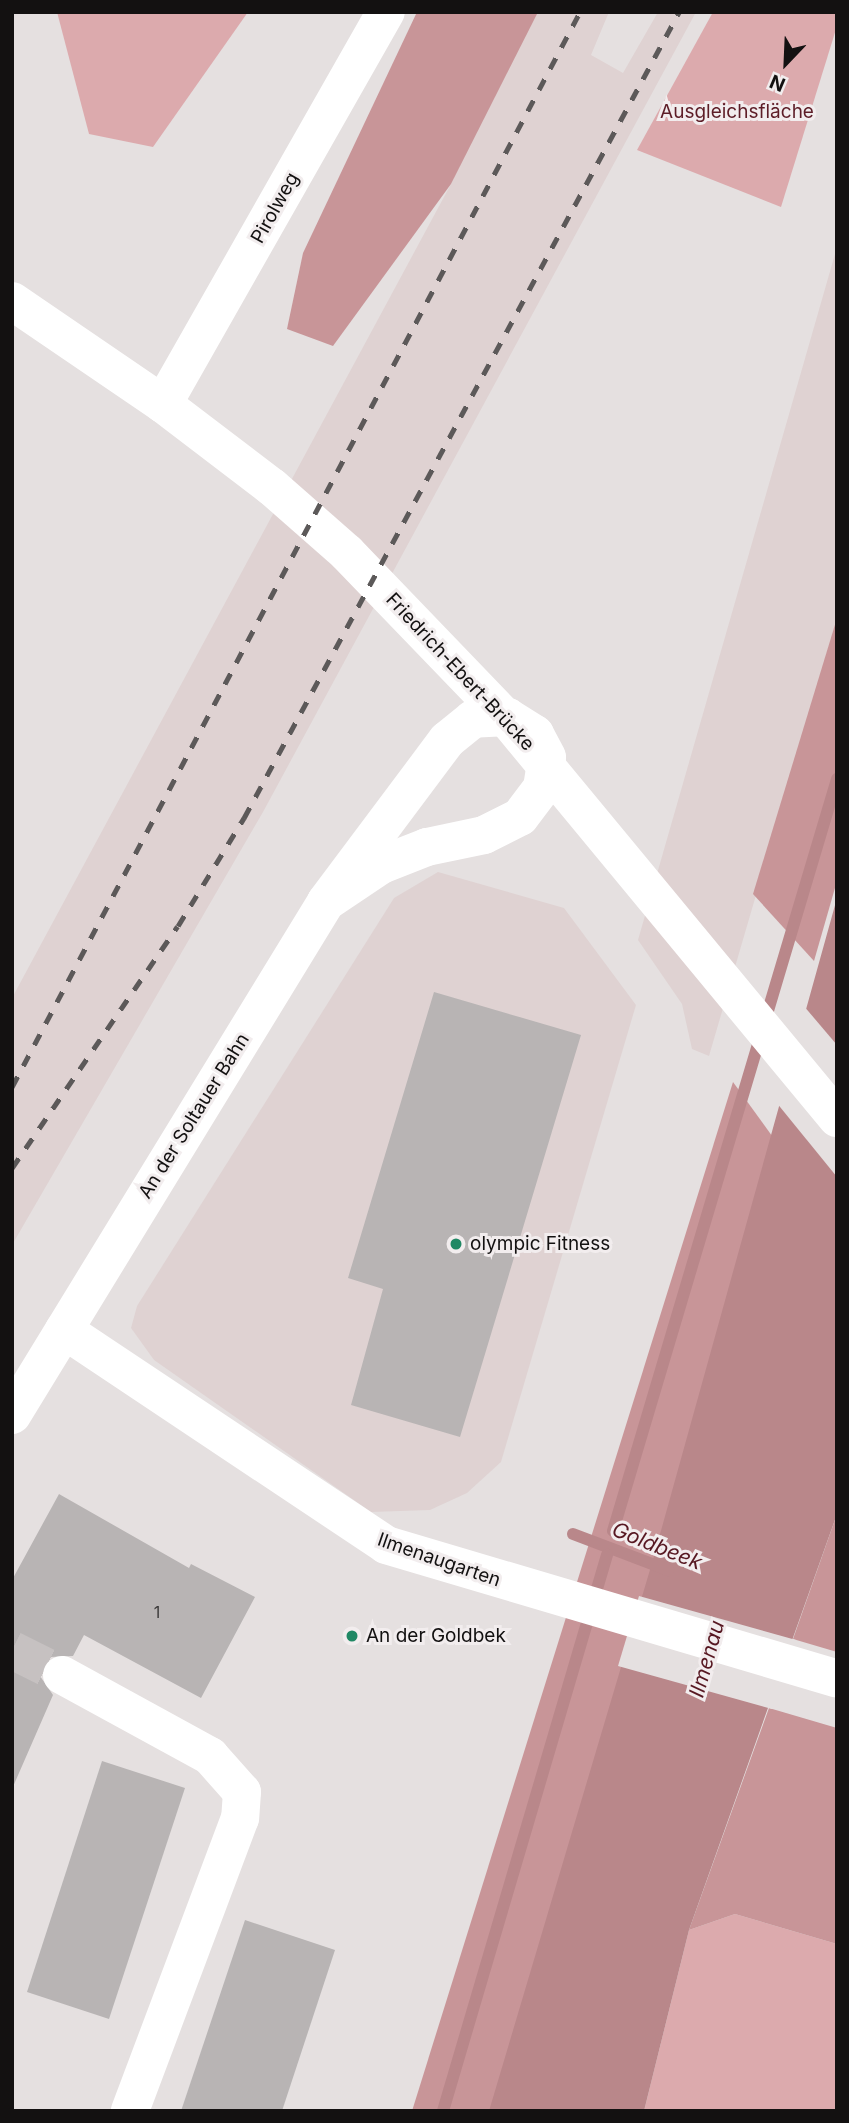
<!DOCTYPE html>
<html>
<head>
<meta charset="utf-8">
<style>
	body { margin:0 }
	#map { position:relative; width:849px; height:2123px; overflow:hidden; background:#e5e0e0; font-family:Inter,sans-serif }
	div>[style] { position:absolute }
	.built>* { inset:0; background:#dfd2d2 }
	.green>* { inset:0; background:#dcaaad }
	.forest>* { inset:0; background:#c89598 }
	.water>* { inset:0; background:#b9878a }
	.pier>* { inset:0; background:#e5e0e0 }
	.stream>* { height:12px; margin:-6px; padding:0 6px; transform-origin:6px; border-radius:6px; background:#b9878a }
	.building>* { inset:0; background:#b8b4b4 }
	.minor-tunnel>* { height:38px; margin-top:-19px; transform-origin:0; background:repeating-linear-gradient(90deg,#c6c1c1 0 38px,transparent 0 57px) }
	.minor>* { height:38px; margin:-19px; padding:0 19px; transform-origin:19px; border-radius:19px; background:#fff }
	.secondary>* { height:38px; margin:-19px; padding:0 19px; transform-origin:19px; border-radius:19px; background:#fff }
	.rail>* { height:5px; margin-top:-2.5px; transform-origin:0; background:repeating-linear-gradient(90deg,#5c5959 0 12px,transparent 0 24px) }
	.dots>* { width:19px; height:19px; translate:-50% -50%; box-sizing:border-box; border:4px solid #f2edee; border-radius:50% }
	span { translate:-50% -50%; white-space:nowrap; text-align:center; line-height:1.15; -webkit-text-stroke:6px #f2edee; paint-order:stroke }
	.number-label { font-size:16px; color:#3c3a3a }
	.number-label span { -webkit-text-stroke-width:0 }
	.park-label { font-size:19px; color:#5d1d27 }
	.street-label { font-size:19px; color:#131111 }
	.poi-label { font-size:19px; color:#131111 }
	.left { translate:0 -50%; text-align:left }
	.water-label { font-size:21px; color:#571822; font-style:italic }
	.frame { position:absolute; inset:0; border:14px solid #131111; pointer-events:none }
	.north { position:absolute; left:751px; top:28px; width:70px; height:70px; -webkit-text-stroke:5px #f2edee; paint-order:stroke; rotate:203deg; font-size:19px; font-weight:700; line-height:28px; text-align:center; color:#131111 }
	.north::after { content:''; display:block; margin:auto; width:24px; height:32px; background:#131111; clip-path:polygon(50% 0,100% 100%,50% 72%,0 100%) }
</style>
</head>
<body>
<div id="map">
	<div class="built">
		<i style="clip-path:polygon(533px 12px,609px 12px,591px 55px,623px 73px,658px 12px,696px 12px,263px 812px,12px 1245px,12px 998px,451px 184px)"></i>
		<i style="clip-path:polygon(837px 247px,837px 618px,709px 1056px,692px 1049px,682px 1004px,638px 940px)"></i>
		<i style="clip-path:polygon(438px 872px,564px 908px,636px 1005px,501px 1462px,467px 1493px,430px 1510px,371px 1512px,154px 1360px,131px 1328px,137px 1306px,394px 898px)"></i>
	</div>
	<div class="green">
		<i style="clip-path:polygon(57px 12px,248px 12px,153px 147px,89px 134px)"></i>
		<i style="clip-path:polygon(713px 12px,837px 12px,837px 26px,781px 207px,637px 150px)"></i>
		<i style="clip-path:polygon(735px 1914px,837px 1944px,837px 2111px,644px 2111px,689px 1930px)"></i>
	</div>
	<div class="forest">
		<i style="clip-path:polygon(417px 12px,538px 12px,451px 184px,333px 346px,287px 329px,303px 253px)"></i>
		<i style="clip-path:polygon(837px 618px,837px 881px,814px 961px,753px 894px)"></i>
		<i style="clip-path:polygon(733px 1082px,780px 1147px,492px 2111px,412px 2111px)"></i>
		<i style="clip-path:polygon(837px 1514px,837px 1652px,793px 1639px)"></i>
		<i style="clip-path:polygon(769px 1708px,837px 1728px,837px 1944px,735px 1914px,689px 1930px)"></i>
	</div>
	<div class="water">
		<i style="clip-path:polygon(837px 898px,837px 1514px,689px 1930px,644px 2111px,489px 2111px,652px 1563px)"></i>
	</div>
	<div class="pier">
		<i style="clip-path:polygon(803px 1005px,837px 1045px,837px 1177px,776px 1102px)"></i>
		<i style="clip-path:polygon(639px 1596px,796px 1640px,772px 1709px,618px 1666px)"></i>
	</div>
	<div class="stream">
		<i style="left:613px;top:1531px;width:785px;rotate:-73.41deg"></i>
		<i style="left:573px;top:1534px;width:102px;rotate:20.8deg"></i>
		<i style="left:443px;top:2111px;width:580px;rotate:-73.57deg"></i>
	</div>
	<div class="building">
		<i style="clip-path:polygon(434px 992px,581px 1035px,460px 1437px,351px 1405px,383px 1289px,348px 1278px)"></i>
		<i style="clip-path:polygon(59px 1494px,189px 1568px,191px 1564px,255px 1597px,201px 1698px,84px 1635px,73px 1656px,50px 1657px,40px 1676px,53px 1695px,12px 1789px,12px 1580px)"></i>
		<i style="clip-path:polygon(102px 1761px,185px 1788px,109px 2019px,27px 1992px)"></i>
		<i style="clip-path:polygon(245px 1920px,335px 1950px,282px 2111px,181px 2111px)"></i>
	</div>
	<div class="minor-tunnel">
		<i style="left:12px;top:1650px;width:56px;rotate:26.6deg"></i>
	</div>
	<div class="minor">
		<i style="left:163px;top:404px;width:451px;rotate:-60.4deg"></i>
		<i style="left:64px;top:1330px;width:387px;rotate:33.7deg"></i>
		<i style="left:386px;top:1545px;width:470px;rotate:16.5deg"></i>
		<i style="left:12px;top:1415px;width:601px;rotate:-58.53deg"></i>
		<i style="left:326px;top:902px;width:66px;rotate:-33.9deg"></i>
		<i style="left:381px;top:865px;width:49px;rotate:-21.4deg"></i>
		<i style="left:427px;top:847px;width:58px;rotate:-11.9deg"></i>
		<i style="left:484px;top:835px;width:40px;rotate:-26.6deg"></i>
		<i style="left:520px;top:817px;width:36px;rotate:-53deg"></i>
		<i style="left:542px;top:788px;width:31px;rotate:-81deg"></i>
		<i style="left:547px;top:757px;width:26px;rotate:-118deg"></i>
		<i style="left:535px;top:734px;width:32px;rotate:-148deg"></i>
		<i style="left:508px;top:717px;width:35px;rotate:177deg"></i>
		<i style="left:473px;top:719px;width:33px;rotate:141deg"></i>
		<i style="left:447px;top:740px;width:202px;rotate:126.8deg"></i>
		<i style="left:62px;top:1675px;width:169px;rotate:28.7deg"></i>
		<i style="left:210px;top:1756px;width:48px;rotate:48.4deg"></i>
		<i style="left:242px;top:1792px;width:26px;rotate:94deg"></i>
		<i style="left:240px;top:1818px;width:313px;rotate:110.6deg"></i>
	</div>
	<div class="secondary">
		<i style="left:12px;top:301px;width:183px;rotate:34.3deg"></i>
		<i style="left:163px;top:404px;width:137px;rotate:37.3deg"></i>
		<i style="left:272px;top:487px;width:100px;rotate:41.3deg"></i>
		<i style="left:347px;top:553px;width:231px;rotate:46.1deg"></i>
		<i style="left:507px;top:719px;width:518px;rotate:50.41deg"></i>
	</div>
	<div class="rail">
		<i style="left:12px;top:1087px;width:1216px;rotate:-62.15deg"></i>
		<i style="left:12px;top:1168px;width:293px;rotate:-55.6deg"></i>
		<i style="left:178px;top:926px;width:127px;rotate:-58.6deg"></i>
		<i style="left:244px;top:818px;width:916px;rotate:-61.64deg"></i>
	</div>
	<div class="dots">
		<i style="left:456px;top:1244px;background:#208864"></i>
		<i style="left:352px;top:1636px;background:#208864"></i>
	</div>
	<div class="number-label">
		<span style="left:157px;top:1612px">1</span>
	</div>
	<div class="park-label">
		<span style="left:737px;top:112px">Ausgleichsfläche</span>
	</div>
	<div class="street-label">
		<span style="left:275px;top:208px;rotate:-61deg">Pirolweg</span>
		<span style="left:460px;top:672px;rotate:47deg">Friedrich-Ebert-Brücke</span>
		<span style="left:194px;top:1116px;rotate:-58deg">An der Soltauer Bahn</span>
		<span style="left:439px;top:1560px;rotate:19deg">Ilmenaugarten</span>
	</div>
	<div class="poi-label">
		<span class="left" style="left:470px;top:1244px">olympic Fitness</span>
		<span class="left" style="left:366px;top:1636px">An der Goldbek</span>
	</div>
	<div class="water-label">
		<span style="left:657px;top:1546px;rotate:22deg">Goldbeek</span>
		<span style="left:707px;top:1659px;rotate:-74deg">Ilmenau</span>
	</div>
	<div class="frame"></div>
	<div class="north">N</div>
</div>
</body>
</html>
